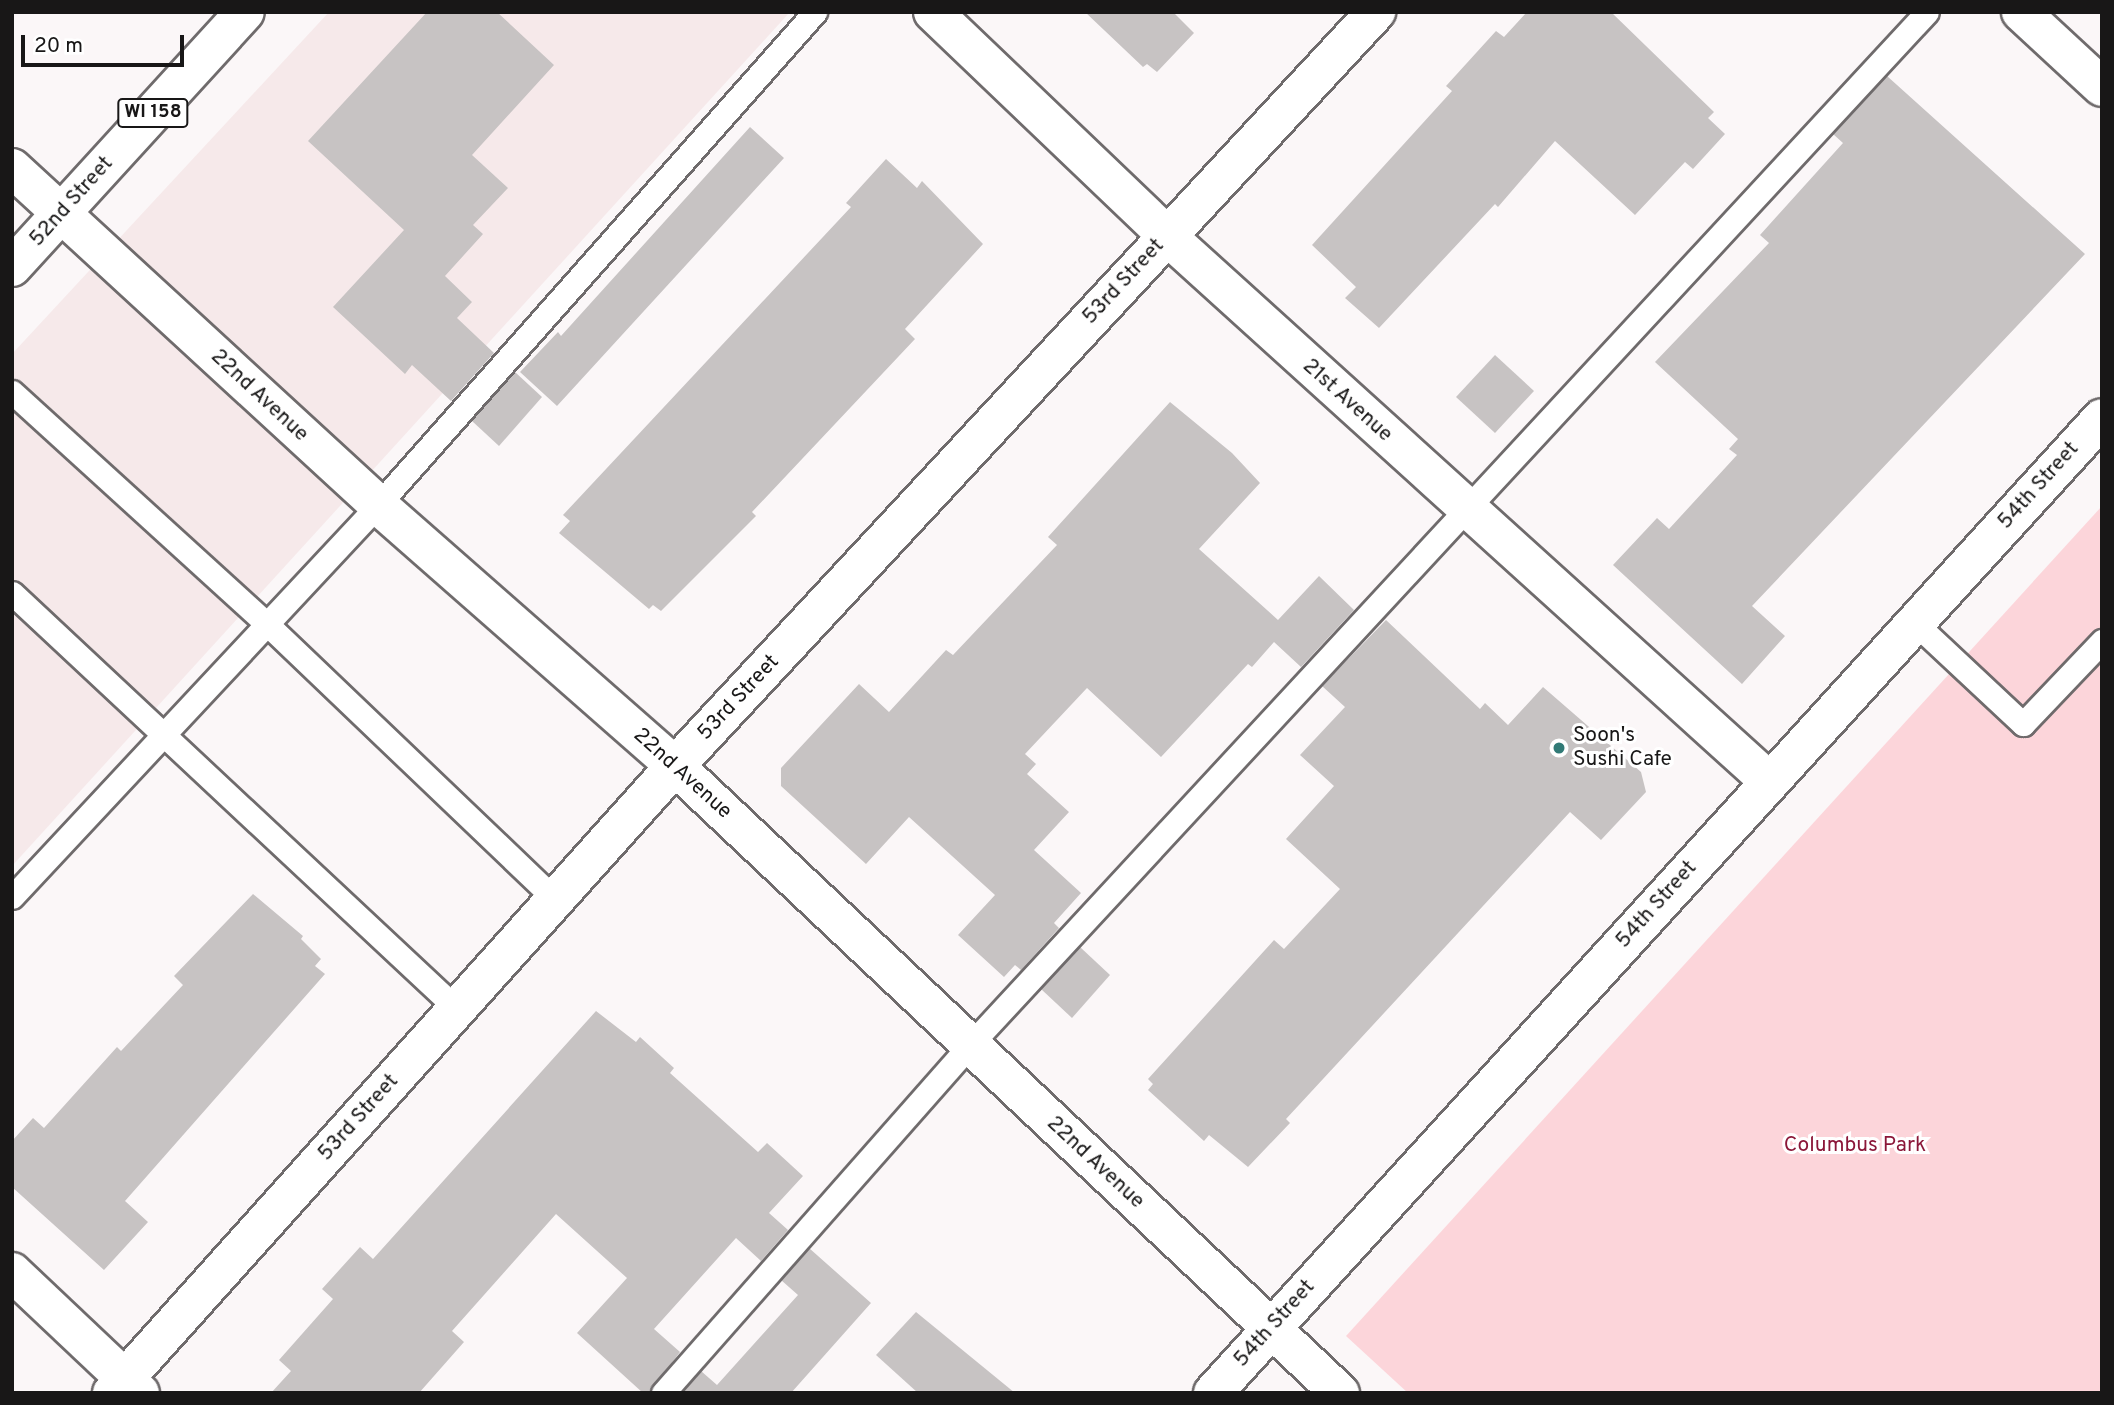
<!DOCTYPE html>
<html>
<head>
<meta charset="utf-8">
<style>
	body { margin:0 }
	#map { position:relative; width:2114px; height:1405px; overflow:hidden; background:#fbf7f8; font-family:Overpass,sans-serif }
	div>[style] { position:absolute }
	.built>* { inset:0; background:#f6e9ea }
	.green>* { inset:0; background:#fcd5da }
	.building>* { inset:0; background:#c7c3c3 }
	.roads { filter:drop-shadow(2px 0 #6f6b6c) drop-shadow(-2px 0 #6f6b6c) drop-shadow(0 2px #6f6b6c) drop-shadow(0 -2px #6f6b6c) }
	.service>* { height:23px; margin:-11.5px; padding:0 11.5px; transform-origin:11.5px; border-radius:11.5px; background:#fff }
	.minor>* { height:38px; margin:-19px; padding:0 19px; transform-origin:19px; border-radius:19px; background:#fff }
	.tertiary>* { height:38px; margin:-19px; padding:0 19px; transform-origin:19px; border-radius:19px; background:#fff }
	.primary>* { height:38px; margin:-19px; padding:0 19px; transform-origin:19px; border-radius:19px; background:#fff }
	.dots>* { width:19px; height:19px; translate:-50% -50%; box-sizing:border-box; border:4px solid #fff; border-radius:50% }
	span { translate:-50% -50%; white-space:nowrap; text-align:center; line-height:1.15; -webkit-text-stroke:6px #fff; paint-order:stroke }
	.shield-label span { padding:2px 5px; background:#fff; border:2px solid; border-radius:5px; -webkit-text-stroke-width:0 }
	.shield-label { font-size:19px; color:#181717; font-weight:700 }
	.street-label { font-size:21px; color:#181717 }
	.poi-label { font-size:21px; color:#181717 }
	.left { translate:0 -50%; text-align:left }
	.park-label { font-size:21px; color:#8b1739 }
	.frame { position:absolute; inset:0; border:14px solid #181717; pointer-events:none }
	.scale { position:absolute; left:21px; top:35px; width:163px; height:32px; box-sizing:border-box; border:4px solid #181717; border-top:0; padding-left:9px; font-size:21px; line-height:24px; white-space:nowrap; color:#181717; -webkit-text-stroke:5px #fff; paint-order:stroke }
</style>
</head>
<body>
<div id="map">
	<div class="built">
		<i style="clip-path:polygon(329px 12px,790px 12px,12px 866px,12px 354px)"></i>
	</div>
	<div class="green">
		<i style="clip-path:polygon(2102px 506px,2102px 1393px,1408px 1393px,1346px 1336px)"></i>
	</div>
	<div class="building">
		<i style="clip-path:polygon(427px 12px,497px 12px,554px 65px,472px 155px,508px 188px,473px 225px,483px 234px,445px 276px,472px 302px,457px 318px,494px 353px,451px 401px,412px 365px,405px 374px,333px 307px,404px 230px,308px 141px)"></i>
		<i style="clip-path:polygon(1085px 12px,1173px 12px,1194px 33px,1157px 72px,1147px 64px,1143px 67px)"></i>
		<i style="clip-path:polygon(1527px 12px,1611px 12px,1714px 112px,1708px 118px,1725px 134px,1693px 169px,1685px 162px,1635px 215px,1555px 141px,1498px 207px,1495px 204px,1379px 328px,1345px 298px,1356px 287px,1312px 245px,1452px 91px,1446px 86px,1496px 31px,1504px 37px)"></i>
		<i style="clip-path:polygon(1887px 76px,2085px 254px,1752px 606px,1785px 636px,1742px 684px,1613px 565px,1657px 518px,1669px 529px,1737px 455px,1729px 449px,1738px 439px,1655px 362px,1769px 243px,1760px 235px,1843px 143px,1833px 134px)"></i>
		<i style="clip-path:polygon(750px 127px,784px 158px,557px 406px,520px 372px,558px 332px,561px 336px)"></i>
		<i style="clip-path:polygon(886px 159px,917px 188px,922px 181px,983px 244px,905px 329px,915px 339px,752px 512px,756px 516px,661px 611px,653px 605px,649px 609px,559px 533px,570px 521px,563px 515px,851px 207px,846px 203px)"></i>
		<i style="clip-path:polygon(1495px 355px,1534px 391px,1495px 433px,1456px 397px)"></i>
		<i style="clip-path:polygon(515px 372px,542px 397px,499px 446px,472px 421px)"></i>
		<i style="clip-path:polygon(1170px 402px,1232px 453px,1260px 483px,1199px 549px,1278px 620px,1319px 576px,1354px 610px,1301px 667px,1274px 642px,1252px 667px,1248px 664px,1161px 757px,1087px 688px,1025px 754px,1036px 764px,1027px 774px,1069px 812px,1034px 850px,1081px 893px,1054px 923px,1059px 928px,1021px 970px,1015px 965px,1004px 977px,958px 935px,995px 895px,909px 817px,866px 864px,781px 786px,781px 768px,859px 684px,889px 712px,946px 650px,953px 655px,1057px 545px,1048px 537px)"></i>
		<i style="clip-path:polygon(1386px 620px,1480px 709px,1485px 703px,1508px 725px,1543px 687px,1641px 772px,1646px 792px,1601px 840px,1570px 812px,1286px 1119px,1290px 1123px,1248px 1167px,1209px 1135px,1204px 1141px,1148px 1090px,1153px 1084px,1148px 1079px,1274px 940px,1284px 949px,1340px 889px,1286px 839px,1334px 786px,1300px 755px,1345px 707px,1322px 686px)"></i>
		<i style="clip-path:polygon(253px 894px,303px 936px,301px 939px,321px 959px,315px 966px,325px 974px,125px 1201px,148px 1222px,104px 1270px,12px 1187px,12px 1141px,33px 1118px,44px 1128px,117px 1047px,121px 1051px,183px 985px,174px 976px)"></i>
		<i style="clip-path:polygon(1080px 947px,1110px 975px,1072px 1018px,1041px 989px)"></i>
		<i style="clip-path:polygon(596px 1011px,636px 1042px,640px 1037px,674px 1068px,670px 1073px,758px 1152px,767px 1143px,803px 1176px,769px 1213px,788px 1230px,761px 1261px,736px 1238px,654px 1329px,680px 1352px,649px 1393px,643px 1393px,577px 1333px,627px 1278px,556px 1214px,452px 1331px,464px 1342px,419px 1393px,271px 1393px,291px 1371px,279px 1360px,333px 1299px,322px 1289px,360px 1247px,373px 1259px)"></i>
		<i style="clip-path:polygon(809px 1248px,871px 1303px,791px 1393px,682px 1393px,701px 1371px,717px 1385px,798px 1295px,781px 1280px)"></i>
		<i style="clip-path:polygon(916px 1312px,1015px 1393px,918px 1393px,876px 1355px)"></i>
	</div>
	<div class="roads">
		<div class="service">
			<i style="left:12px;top:392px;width:345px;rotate:42.3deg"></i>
			<i style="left:267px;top:624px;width:398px;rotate:43.7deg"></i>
			<i style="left:12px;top:593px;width:609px;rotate:43.07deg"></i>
			<i style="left:1915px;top:623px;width:148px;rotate:43.1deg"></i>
			<i style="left:2023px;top:724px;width:115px;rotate:-46.4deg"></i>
			<i style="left:12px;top:897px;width:536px;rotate:-46.96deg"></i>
			<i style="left:378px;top:505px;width:659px;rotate:-48.45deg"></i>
			<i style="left:663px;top:1393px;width:464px;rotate:-48.6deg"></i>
			<i style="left:970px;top:1045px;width:1408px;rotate:-47.19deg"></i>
		</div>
		<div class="minor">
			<i style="left:933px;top:12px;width:324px;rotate:43.7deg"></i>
			<i style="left:1167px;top:236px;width:812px;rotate:42.16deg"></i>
			<i style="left:2021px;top:12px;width:110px;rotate:42.8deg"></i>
			<i style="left:12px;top:1272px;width:176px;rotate:43.4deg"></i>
			<i style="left:112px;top:1393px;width:843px;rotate:-48.08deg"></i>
			<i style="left:675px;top:766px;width:1030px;rotate:-47.09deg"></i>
			<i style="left:1213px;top:1393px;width:1319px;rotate:-47.64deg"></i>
		</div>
		<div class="tertiary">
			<i style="left:12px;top:168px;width:498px;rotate:42.6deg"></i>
			<i style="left:378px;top:505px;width:395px;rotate:41.3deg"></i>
			<i style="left:675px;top:766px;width:914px;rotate:43.32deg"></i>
		</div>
		<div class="primary">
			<i style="left:12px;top:267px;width:345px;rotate:-47.6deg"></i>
		</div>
	</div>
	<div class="dots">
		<i style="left:1559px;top:748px;background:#317a76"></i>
	</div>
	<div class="shield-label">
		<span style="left:153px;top:113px">WI 158</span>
	</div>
	<div class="street-label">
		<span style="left:72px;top:202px;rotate:-48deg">52nd Street</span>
		<span style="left:1124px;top:282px;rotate:-47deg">53rd Street</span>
		<span style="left:259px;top:396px;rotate:43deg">22nd Avenue</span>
		<span style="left:1347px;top:401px;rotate:42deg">21st Avenue</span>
		<span style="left:2039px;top:486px;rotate:-48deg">54th Street</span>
		<span style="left:739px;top:698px;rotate:-47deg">53rd Street</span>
		<span style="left:682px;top:774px;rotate:42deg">22nd Avenue</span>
		<span style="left:1657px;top:905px;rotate:-48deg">54th Street</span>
		<span style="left:359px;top:1118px;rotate:-48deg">53rd Street</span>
		<span style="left:1095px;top:1163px;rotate:43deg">22nd Avenue</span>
		<span style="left:1275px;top:1324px;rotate:-48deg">54th Street</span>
	</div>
	<div class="poi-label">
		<span class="left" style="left:1573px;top:748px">Soon's<br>Sushi Cafe</span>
	</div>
	<div class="park-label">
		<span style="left:1855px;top:1146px">Columbus Park</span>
	</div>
	<div class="frame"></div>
	<div class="scale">20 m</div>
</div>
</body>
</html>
